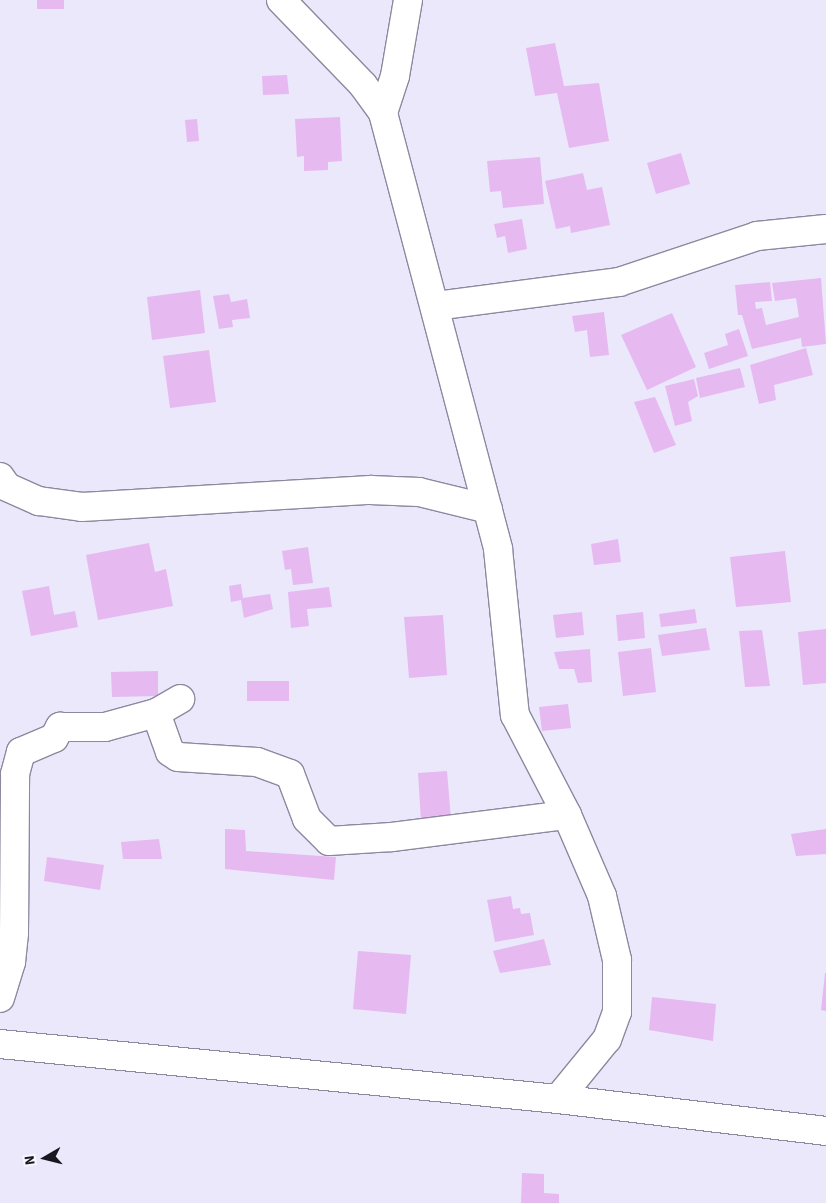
<!DOCTYPE html>
<html>
<head>
<meta charset="utf-8">
<style>
	body { margin:0 }
	#map { position:relative; width:826px; height:1203px; overflow:hidden; background:#ebe8fc; font-family:"Source Sans 3",sans-serif }
	div>[style] { position:absolute }
	.building>* { inset:0; background:#e6b9f0 }
	.roads { filter:drop-shadow(1px 0 #8c899f) drop-shadow(-1px 0 #8c899f) drop-shadow(0 1px #8c899f) drop-shadow(0 -1px #8c899f) }
	.minor>* { height:28px; margin:-14px; padding:0 14px; transform-origin:14px; border-radius:14px; background:#fff }
	span { translate:-50% -50%; white-space:nowrap; text-align:center; line-height:1.15; -webkit-text-stroke:4px #f8f7fc; paint-order:stroke }
	.north { position:absolute; left:20px; top:1133px; width:50px; height:50px; -webkit-text-stroke:4px #f8f7fc; paint-order:stroke; rotate:262deg; font-size:14px; font-weight:700; line-height:20px; text-align:center; color:#18171f }
	.north::after { content:''; display:block; margin:auto; width:18px; height:22px; background:#18171f; clip-path:polygon(50% 0,100% 100%,50% 72%,0 100%) }
</style>
</head>
<body>
<div id="map">
	<div class="building">
		<i style="clip-path:polygon(37px 0,64px 0,64px 9px,37px 9px)"></i>
		<i style="clip-path:polygon(555px 43px,564px 86px,599px 83px,609px 141px,569px 148px,557px 93px,535px 96px,526px 48px)"></i>
		<i style="clip-path:polygon(287px 75px,289px 94px,263px 95px,262px 76px)"></i>
		<i style="clip-path:polygon(340px 117px,342px 161px,328px 162px,328px 170px,304px 171px,304px 156px,297px 157px,295px 119px)"></i>
		<i style="clip-path:polygon(197px 119px,199px 141px,187px 142px,185px 120px)"></i>
		<i style="clip-path:polygon(681px 153px,690px 184px,656px 194px,647px 163px)"></i>
		<i style="clip-path:polygon(540px 157px,544px 204px,503px 208px,501px 191px,490px 192px,487px 161px)"></i>
		<i style="clip-path:polygon(583px 173px,587px 190px,602px 187px,610px 225px,571px 233px,570px 226px,556px 229px,545px 181px)"></i>
		<i style="clip-path:polygon(522px 219px,527px 249px,508px 253px,505px 236px,497px 238px,494px 224px)"></i>
		<i style="clip-path:polygon(821px 278px,826px 344px,802px 347px,801px 338px,752px 349px,742px 315px,738px 315px,735px 285px,770px 282px,772px 301px,755px 302px,756px 309px,762px 308px,766px 325px,799px 317px,796px 298px,775px 301px,772px 283px)"></i>
		<i style="clip-path:polygon(200px 290px,205px 333px,152px 340px,147px 297px)"></i>
		<i style="clip-path:polygon(229px 294px,231px 302px,247px 299px,250px 318px,232px 320px,233px 327px,219px 329px,213px 296px)"></i>
		<i style="clip-path:polygon(604px 312px,609px 355px,590px 357px,587px 330px,575px 332px,572px 316px)"></i>
		<i style="clip-path:polygon(672px 313px,696px 367px,647px 390px,621px 335px)"></i>
		<i style="clip-path:polygon(739px 329px,748px 356px,709px 369px,704px 353px,728px 345px,725px 334px)"></i>
		<i style="clip-path:polygon(806px 348px,813px 375px,774px 385px,776px 400px,759px 404px,750px 365px)"></i>
		<i style="clip-path:polygon(209px 350px,216px 402px,170px 408px,163px 356px)"></i>
		<i style="clip-path:polygon(740px 368px,745px 387px,700px 398px,696px 378px)"></i>
		<i style="clip-path:polygon(694px 379px,698px 396px,688px 402px,692px 421px,675px 426px,665px 386px)"></i>
		<i style="clip-path:polygon(655px 397px,676px 445px,654px 453px,634px 402px)"></i>
		<i style="clip-path:polygon(618px 539px,621px 562px,594px 565px,591px 544px)"></i>
		<i style="clip-path:polygon(149px 543px,155px 572px,166px 569px,173px 606px,98px 620px,86px 555px)"></i>
		<i style="clip-path:polygon(308px 547px,313px 583px,293px 585px,291px 569px,285px 570px,282px 551px)"></i>
		<i style="clip-path:polygon(785px 551px,791px 602px,736px 607px,730px 557px)"></i>
		<i style="clip-path:polygon(241px 584px,243px 598px,270px 594px,273px 609px,244px 618px,241px 600px,231px 602px,229px 586px)"></i>
		<i style="clip-path:polygon(49px 586px,54px 615px,75px 611px,78px 627px,31px 636px,22px 591px)"></i>
		<i style="clip-path:polygon(329px 587px,332px 607px,307px 609px,309px 626px,291px 628px,288px 592px)"></i>
		<i style="clip-path:polygon(695px 609px,697px 623px,661px 627px,659px 614px)"></i>
		<i style="clip-path:polygon(582px 612px,584px 635px,556px 638px,553px 615px)"></i>
		<i style="clip-path:polygon(643px 612px,645px 638px,618px 641px,616px 615px)"></i>
		<i style="clip-path:polygon(443px 615px,447px 675px,409px 678px,404px 617px)"></i>
		<i style="clip-path:polygon(706px 628px,710px 650px,662px 656px,658px 635px)"></i>
		<i style="clip-path:polygon(826px 629px,826px 683px,803px 685px,798px 632px)"></i>
		<i style="clip-path:polygon(762px 630px,770px 686px,745px 687px,739px 631px)"></i>
		<i style="clip-path:polygon(651px 648px,656px 692px,623px 696px,618px 652px)"></i>
		<i style="clip-path:polygon(590px 649px,592px 682px,578px 683px,574px 669px,559px 669px,554px 652px)"></i>
		<i style="clip-path:polygon(158px 671px,158px 696px,112px 697px,111px 672px)"></i>
		<i style="clip-path:polygon(247px 681px,289px 681px,289px 701px,247px 701px)"></i>
		<i style="clip-path:polygon(568px 704px,571px 728px,542px 731px,539px 707px)"></i>
		<i style="clip-path:polygon(447px 771px,451px 819px,421px 821px,418px 773px)"></i>
		<i style="clip-path:polygon(225px 829px,245px 830px,246px 851px,336px 857px,334px 880px,225px 869px)"></i>
		<i style="clip-path:polygon(826px 829px,826px 854px,796px 856px,791px 834px)"></i>
		<i style="clip-path:polygon(159px 839px,162px 859px,123px 859px,121px 842px)"></i>
		<i style="clip-path:polygon(47px 857px,104px 865px,100px 890px,44px 881px)"></i>
		<i style="clip-path:polygon(511px 896px,513px 909px,520px 908px,521px 914px,530px 913px,534px 935px,495px 942px,487px 900px)"></i>
		<i style="clip-path:polygon(544px 939px,551px 965px,500px 973px,493px 951px)"></i>
		<i style="clip-path:polygon(358px 951px,411px 955px,406px 1014px,353px 1009px)"></i>
		<i style="clip-path:polygon(825px 973px,826px 973px,826px 1011px,821px 1010px)"></i>
		<i style="clip-path:polygon(652px 997px,716px 1004px,713px 1041px,649px 1030px)"></i>
		<i style="clip-path:polygon(522px 1173px,544px 1174px,544px 1193px,559px 1194px,559px 1203px,521px 1203px)"></i>
	</div>
	<div class="roads">
		<div class="minor">
			<i style="left:281px;top:0;width:118px;rotate:46deg"></i>
			<i style="left:363px;top:85px;width:34px;rotate:54deg"></i>
			<i style="left:383px;top:113px;width:451px;rotate:75.2deg"></i>
			<i style="left:498px;top:549px;width:167px;rotate:84.2deg"></i>
			<i style="left:515px;top:715px;width:113px;rotate:62.5deg"></i>
			<i style="left:567px;top:815px;width:88px;rotate:66.6deg"></i>
			<i style="left:602px;top:896px;width:66px;rotate:76.8deg"></i>
			<i style="left:617px;top:960px;width:52px;rotate:90deg"></i>
			<i style="left:617px;top:1012px;width:29px;rotate:110deg"></i>
			<i style="left:607px;top:1039px;width:77px;rotate:129.2deg"></i>
			<i style="left:383px;top:113px;width:39px;rotate:-72deg"></i>
			<i style="left:395px;top:76px;width:77px;rotate:-80.3deg"></i>
			<i style="left:435px;top:306px;width:186px;rotate:-7.4deg"></i>
			<i style="left:619px;top:282px;width:145px;rotate:-18.4deg"></i>
			<i style="left:757px;top:236px;width:69px;rotate:-5.8deg"></i>
			<i style="left:0;top:477px;width:12px;rotate:55deg"></i>
			<i style="left:7px;top:487px;width:35px;rotate:24deg"></i>
			<i style="left:39px;top:501px;width:43px;rotate:7.9deg"></i>
			<i style="left:82px;top:507px;width:289px;rotate:-3.4deg"></i>
			<i style="left:370px;top:490px;width:49px;rotate:2.3deg"></i>
			<i style="left:419px;top:492px;width:71px;rotate:13.8deg"></i>
			<i style="left:156px;top:713px;width:41px;rotate:70.3deg"></i>
			<i style="left:170px;top:752px;width:9px;rotate:32deg"></i>
			<i style="left:178px;top:757px;width:79px;rotate:3.6deg"></i>
			<i style="left:257px;top:762px;width:35px;rotate:20deg"></i>
			<i style="left:290px;top:774px;width:48px;rotate:69.3deg"></i>
			<i style="left:307px;top:819px;width:31px;rotate:45deg"></i>
			<i style="left:329px;top:841px;width:63px;rotate:-3.6deg"></i>
			<i style="left:392px;top:837px;width:176px;rotate:-7.2deg"></i>
			<i style="left:0;top:998px;width:38px;rotate:-73deg"></i>
			<i style="left:11px;top:962px;width:29px;rotate:-84deg"></i>
			<i style="left:14px;top:933px;width:159px;rotate:-89.6deg"></i>
			<i style="left:15px;top:774px;width:23px;rotate:-75deg"></i>
			<i style="left:21px;top:752px;width:36px;rotate:-23deg"></i>
			<i style="left:54px;top:738px;width:13px;rotate:-61deg"></i>
			<i style="left:60px;top:727px;width:45px"></i>
			<i style="left:105px;top:727px;width:53px;rotate:-15.4deg"></i>
			<i style="left:156px;top:713px;width:28px;rotate:-30deg"></i>
			<i style="left:0;top:1044px;width:561px;rotate:5.63deg"></i>
			<i style="left:558px;top:1099px;width:270px;rotate:6.8deg"></i>
		</div>
	</div>
	<div class="north">N</div>
</div>
</body>
</html>
